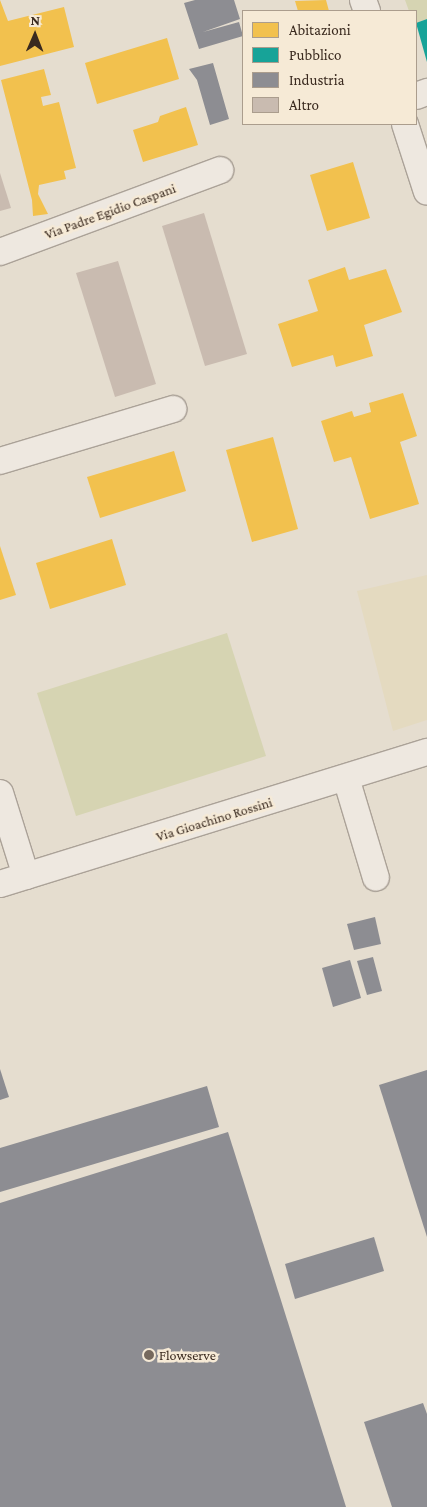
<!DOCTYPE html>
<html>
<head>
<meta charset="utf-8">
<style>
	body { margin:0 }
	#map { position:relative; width:427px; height:1507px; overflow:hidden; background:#e5ddcf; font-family:"Crimson Pro",serif }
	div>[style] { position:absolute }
	.farmland>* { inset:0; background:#e4dac0 }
	.green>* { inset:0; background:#d6d4b2 }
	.homes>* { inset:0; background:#f2c14e }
	.public>* { inset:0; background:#17a398 }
	.industry>* { inset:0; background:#8d8d92 }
	.building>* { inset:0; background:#c9bbb0 }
	.roads { filter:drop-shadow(1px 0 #aba298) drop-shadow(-1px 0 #aba298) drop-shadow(0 1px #aba298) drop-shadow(0 -1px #aba298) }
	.minor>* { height:26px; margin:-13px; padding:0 13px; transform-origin:13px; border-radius:13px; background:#eee8e0 }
	.dots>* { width:14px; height:14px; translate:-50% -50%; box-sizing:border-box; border:2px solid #f6ead6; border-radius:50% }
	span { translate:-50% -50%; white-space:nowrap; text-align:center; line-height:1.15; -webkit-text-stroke:5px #f6ead6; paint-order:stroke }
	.street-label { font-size:14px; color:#3a2a1f }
	.poi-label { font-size:14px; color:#3a2a1f }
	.left { translate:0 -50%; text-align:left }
	.legend { position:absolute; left:242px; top:10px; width:175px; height:115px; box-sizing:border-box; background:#f6ead6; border:1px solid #ab9d8d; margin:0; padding:6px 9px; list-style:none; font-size:15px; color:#3a2a1f }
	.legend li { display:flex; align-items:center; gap:10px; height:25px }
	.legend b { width:25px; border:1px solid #ab9d8d }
	.north { position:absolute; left:10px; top:10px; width:50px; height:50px; -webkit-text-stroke:4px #f6ead6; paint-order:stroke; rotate:1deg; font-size:14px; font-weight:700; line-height:20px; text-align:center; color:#3a2a1f }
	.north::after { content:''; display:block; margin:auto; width:18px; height:22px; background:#3a2a1f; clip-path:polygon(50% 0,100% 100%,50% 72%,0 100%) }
</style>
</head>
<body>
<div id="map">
	<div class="farmland">
		<i style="clip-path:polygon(427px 575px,427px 720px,393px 731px,357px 591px)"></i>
	</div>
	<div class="green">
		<i style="clip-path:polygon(405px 0,427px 0,427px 19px,416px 23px,416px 11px,409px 11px)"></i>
		<i style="clip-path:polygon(227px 633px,266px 756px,76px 816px,37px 693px)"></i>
	</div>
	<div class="homes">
		<i style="clip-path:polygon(0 0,8px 21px,64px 7px,74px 47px,0 66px)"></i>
		<i style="clip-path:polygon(326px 0,329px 11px,298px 11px,295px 1px)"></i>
		<i style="clip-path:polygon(167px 38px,179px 79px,97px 104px,85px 63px)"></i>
		<i style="clip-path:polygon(44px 69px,51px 95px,41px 97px,43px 106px,59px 102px,76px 168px,64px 171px,66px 179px,39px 185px,38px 194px,48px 214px,33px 216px,32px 200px,1px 80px)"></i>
		<i style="clip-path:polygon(186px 107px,198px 145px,143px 162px,133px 130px,158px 122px,160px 116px)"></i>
		<i style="clip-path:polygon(353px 162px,370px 218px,327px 231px,310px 175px)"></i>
		<i style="clip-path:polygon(345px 267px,349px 280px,386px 269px,402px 312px,364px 325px,373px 356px,336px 367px,333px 355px,292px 367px,278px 324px,318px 311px,308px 280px)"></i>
		<i style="clip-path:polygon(403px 393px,417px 436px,400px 442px,419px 504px,370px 519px,351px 457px,334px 462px,321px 421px,352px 411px,354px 417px,371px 412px,369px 403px)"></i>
		<i style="clip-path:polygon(273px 437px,298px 529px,252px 542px,226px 450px)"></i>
		<i style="clip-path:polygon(174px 451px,186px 491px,100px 518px,87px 477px)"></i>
		<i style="clip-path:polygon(112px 539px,126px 585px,50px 609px,36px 563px)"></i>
		<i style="clip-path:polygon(0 546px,16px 595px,0 600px)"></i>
	</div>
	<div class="public">
		<i style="clip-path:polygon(427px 19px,427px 62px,416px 23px)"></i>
	</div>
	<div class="industry">
		<i style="clip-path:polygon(195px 0,234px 0,240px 19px,203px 32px,239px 22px,243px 36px,199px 49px,184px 3px)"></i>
		<i style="clip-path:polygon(213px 63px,229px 119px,210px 125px,197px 80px,189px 69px)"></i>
		<i style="clip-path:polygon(375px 917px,381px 944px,354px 950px,347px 924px)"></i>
		<i style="clip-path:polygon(373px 957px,382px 991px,367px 995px,357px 961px)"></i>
		<i style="clip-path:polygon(350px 960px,361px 998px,333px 1007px,322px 968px)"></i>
		<i style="clip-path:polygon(0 1069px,9px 1097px,0 1100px)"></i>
		<i style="clip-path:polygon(427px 1070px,427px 1237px,379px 1085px)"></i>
		<i style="clip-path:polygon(207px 1086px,219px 1127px,0 1192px,0 1148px)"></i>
		<i style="clip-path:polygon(228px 1132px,346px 1507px,0 1507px,0 1203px)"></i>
		<i style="clip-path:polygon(374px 1237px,384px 1271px,295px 1299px,285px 1264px)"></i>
		<i style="clip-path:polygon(423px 1403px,427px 1414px,427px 1507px,392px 1507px,364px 1422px)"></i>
	</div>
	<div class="building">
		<i style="clip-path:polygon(0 173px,11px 208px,0 211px)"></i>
		<i style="clip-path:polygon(204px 213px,247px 354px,205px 366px,162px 226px)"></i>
		<i style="clip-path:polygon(118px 261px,156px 384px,115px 397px,76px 273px)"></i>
	</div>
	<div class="roads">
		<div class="minor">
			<i style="left:363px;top:0;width:12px;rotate:70deg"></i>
			<i style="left:416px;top:96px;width:12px;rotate:-20deg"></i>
			<i style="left:405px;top:124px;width:71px;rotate:72.1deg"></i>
			<i style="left:0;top:252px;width:235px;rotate:-20.4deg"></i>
			<i style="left:0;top:461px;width:181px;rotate:-16.7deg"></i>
			<i style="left:346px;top:778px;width:104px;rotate:73.3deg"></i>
			<i style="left:0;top:793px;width:87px;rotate:72.6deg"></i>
			<i style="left:0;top:884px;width:447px;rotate:-17.2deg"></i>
		</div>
	</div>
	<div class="dots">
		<i style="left:149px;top:1355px;background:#76695d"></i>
	</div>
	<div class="street-label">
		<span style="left:110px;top:211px;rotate:-20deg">Via Padre Egidio Caspani</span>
		<span style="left:214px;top:819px;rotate:-17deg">Via Gioachino Rossini</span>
	</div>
	<div class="poi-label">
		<span class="left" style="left:159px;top:1355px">Flowserve</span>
	</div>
	<ul class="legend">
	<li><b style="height:14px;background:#f2c14e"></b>Abitazioni</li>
	<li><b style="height:14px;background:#17a398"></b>Pubblico</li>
	<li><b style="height:14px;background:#8d8d92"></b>Industria</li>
	<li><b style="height:14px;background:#c9bbb0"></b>Altro</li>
	</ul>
	<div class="north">N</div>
</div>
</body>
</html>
